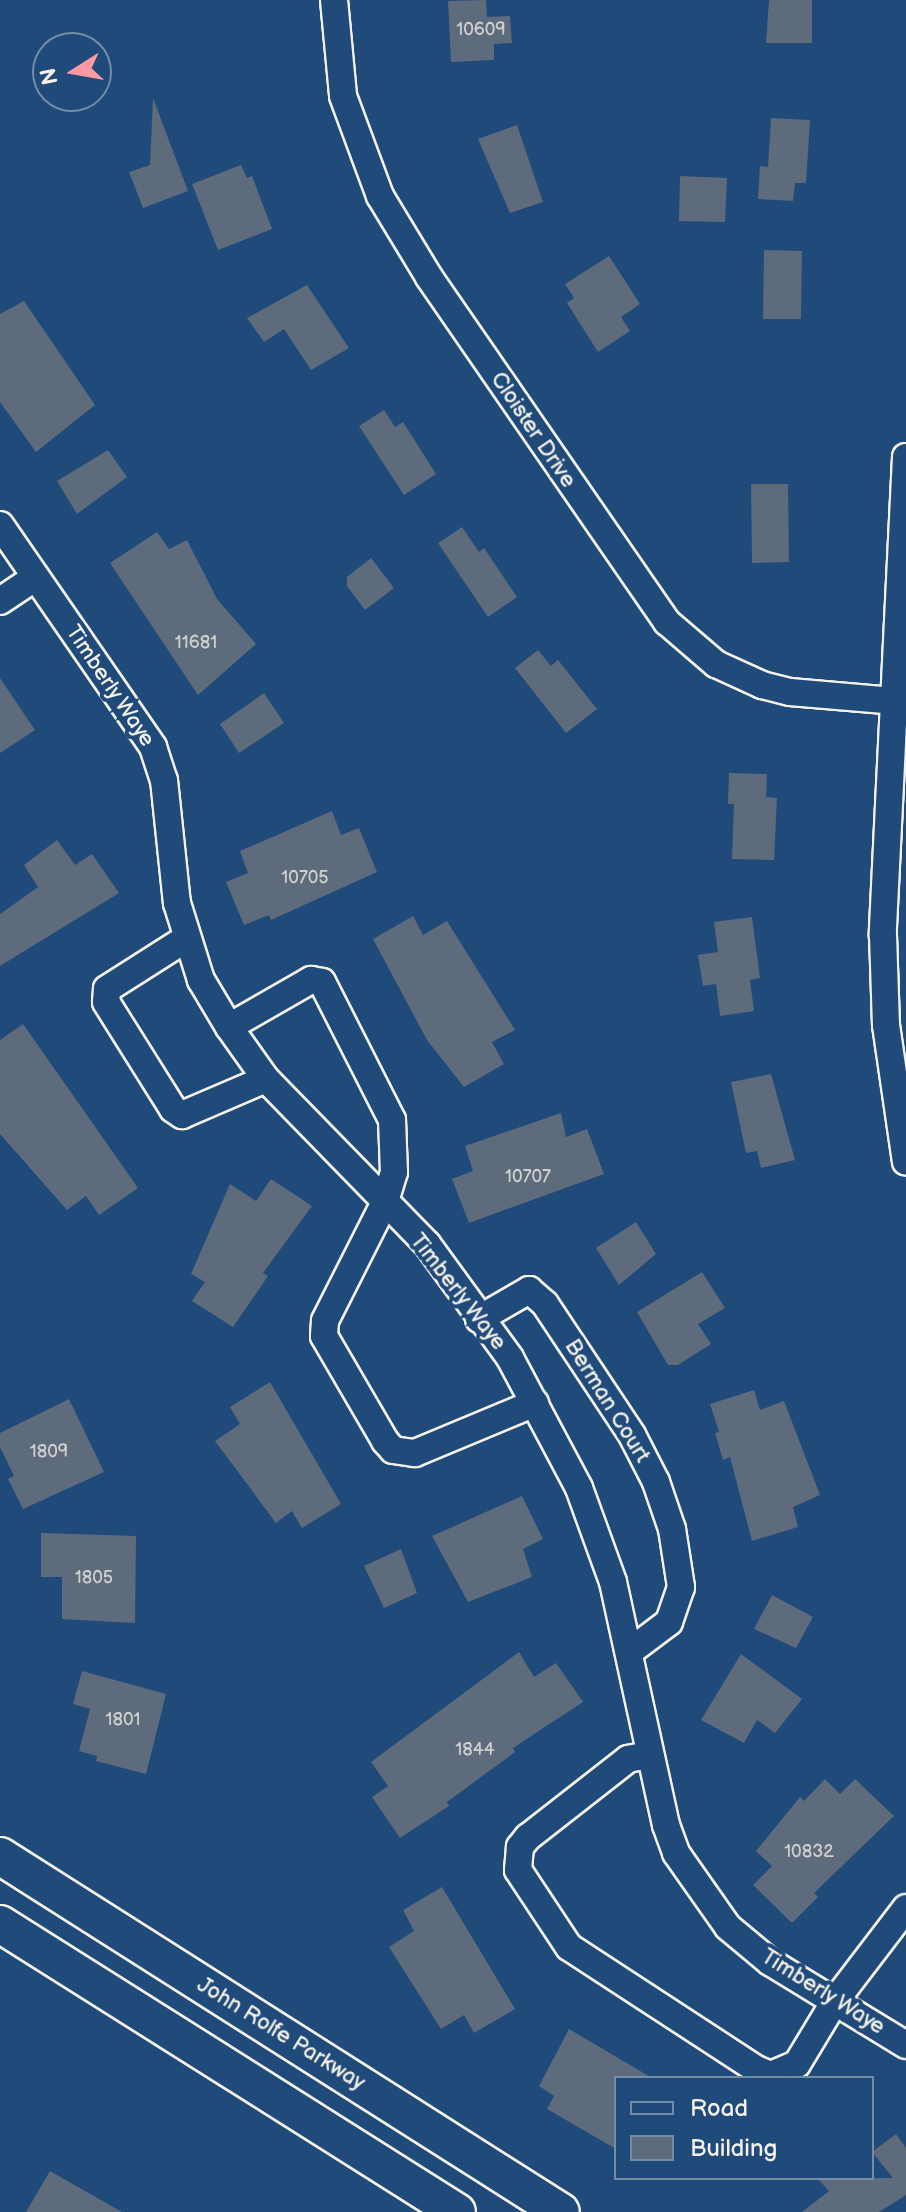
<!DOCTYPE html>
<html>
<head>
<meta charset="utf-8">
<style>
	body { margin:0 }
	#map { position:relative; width:906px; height:2212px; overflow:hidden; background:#1f4a7a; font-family:"Balsamiq Sans",sans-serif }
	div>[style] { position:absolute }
	.building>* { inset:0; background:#5d6b7d }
	.roads { filter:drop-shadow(2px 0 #f4f1e8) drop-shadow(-2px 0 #f4f1e8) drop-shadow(0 2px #f4f1e8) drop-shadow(0 -2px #f4f1e8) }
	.minor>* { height:26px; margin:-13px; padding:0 13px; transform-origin:13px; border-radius:13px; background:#1f4a7a }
	.secondary>* { height:36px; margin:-18px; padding:0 18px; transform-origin:18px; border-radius:18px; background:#1f4a7a }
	span { translate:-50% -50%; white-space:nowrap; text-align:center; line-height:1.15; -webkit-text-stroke:8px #1f4a7a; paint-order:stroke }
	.number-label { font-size:18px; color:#ced0cd }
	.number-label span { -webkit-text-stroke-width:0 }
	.street-label { font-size:22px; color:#f4f1e8 }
	.legend { position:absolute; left:614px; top:2076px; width:260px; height:104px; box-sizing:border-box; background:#1f4a7a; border:2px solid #748da6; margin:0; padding:10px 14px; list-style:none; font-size:24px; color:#f4f1e8 }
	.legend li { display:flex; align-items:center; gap:16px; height:40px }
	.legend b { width:40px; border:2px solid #748da6 }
	.north { position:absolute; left:32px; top:32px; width:80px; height:80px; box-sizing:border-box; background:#1f4a7a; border:2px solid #748da6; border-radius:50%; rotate:259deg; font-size:22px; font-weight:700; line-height:32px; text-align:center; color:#f4f1e8 }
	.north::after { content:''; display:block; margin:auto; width:28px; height:36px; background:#ff9aa2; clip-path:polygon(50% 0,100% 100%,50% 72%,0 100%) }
</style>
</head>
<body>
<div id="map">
	<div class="building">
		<i style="clip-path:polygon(486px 0,487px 17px,510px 16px,512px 43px,494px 44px,494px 60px,451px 62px,448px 1px)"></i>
		<i style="clip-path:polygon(769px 0,812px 0,812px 43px,766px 43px)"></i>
		<i style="clip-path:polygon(153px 98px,188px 191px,143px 208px,129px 172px,150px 165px)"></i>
		<i style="clip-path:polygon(771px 118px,810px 120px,806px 183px,795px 183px,793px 201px,758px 199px,760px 166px,768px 167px)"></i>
		<i style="clip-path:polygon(517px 125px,543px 202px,510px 213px,478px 139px)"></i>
		<i style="clip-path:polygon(241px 165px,247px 178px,252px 176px,272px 229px,218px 250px,192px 184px)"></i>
		<i style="clip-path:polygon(680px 176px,727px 178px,725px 222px,679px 221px)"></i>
		<i style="clip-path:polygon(764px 250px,802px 251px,801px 319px,763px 319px)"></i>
		<i style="clip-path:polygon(609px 256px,640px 304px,621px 317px,630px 331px,598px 352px,567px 303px,574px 298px,565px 284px)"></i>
		<i style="clip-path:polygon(307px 285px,349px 348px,311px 370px,284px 329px,264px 342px,247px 318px)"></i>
		<i style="clip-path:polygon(24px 301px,95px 405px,36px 452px,0 402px,0 314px)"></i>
		<i style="clip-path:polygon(384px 410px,395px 427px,403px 422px,436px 474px,404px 495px,359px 426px)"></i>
		<i style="clip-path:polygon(108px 450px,127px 477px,77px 514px,57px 481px)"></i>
		<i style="clip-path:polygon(751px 484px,788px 484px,789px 562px,752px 563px)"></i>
		<i style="clip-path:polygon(462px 527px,479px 552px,484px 548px,517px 597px,488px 617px,438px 543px)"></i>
		<i style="clip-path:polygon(157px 532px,169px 549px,187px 540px,217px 599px,256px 644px,198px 695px,110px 563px)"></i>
		<i style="clip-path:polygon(371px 558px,394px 588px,365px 610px,347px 586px,347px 577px)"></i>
		<i style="clip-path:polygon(538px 650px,551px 666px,558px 660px,597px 709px,566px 733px,515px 668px)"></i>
		<i style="clip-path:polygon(0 678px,35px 730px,0 753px)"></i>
		<i style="clip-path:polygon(264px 693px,284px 723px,239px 753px,220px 724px)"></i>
		<i style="clip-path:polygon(729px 773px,767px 774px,766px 797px,777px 798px,774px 860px,732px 859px,734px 804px,728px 804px)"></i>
		<i style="clip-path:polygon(332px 811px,341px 835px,359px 828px,377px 872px,271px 920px,269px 915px,244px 925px,226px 882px,248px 873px,240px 851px)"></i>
		<i style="clip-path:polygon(57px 840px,75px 865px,92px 854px,119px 893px,0 966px,0 914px,38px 887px,24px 865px)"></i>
		<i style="clip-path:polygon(413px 916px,423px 935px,447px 921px,515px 1030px,492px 1042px,504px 1064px,464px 1087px,427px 1040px,373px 939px)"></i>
		<i style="clip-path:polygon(752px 917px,760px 978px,750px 980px,754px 1011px,720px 1016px,716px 984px,703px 986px,698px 955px,718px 952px,714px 922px)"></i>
		<i style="clip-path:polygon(23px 1024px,138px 1188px,99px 1215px,86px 1196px,67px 1210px,0 1134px,0 1040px)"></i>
		<i style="clip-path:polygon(771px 1074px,795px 1160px,761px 1168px,757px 1151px,746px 1153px,731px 1082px)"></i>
		<i style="clip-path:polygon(561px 1113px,566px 1137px,587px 1129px,604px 1174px,469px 1223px,452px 1179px,473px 1171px,465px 1146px)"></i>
		<i style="clip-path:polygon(271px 1179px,312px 1206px,263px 1273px,268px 1276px,233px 1327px,192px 1301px,205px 1282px,191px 1274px,230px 1184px,256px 1201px)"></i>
		<i style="clip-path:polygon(636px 1222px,656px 1254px,619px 1285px,596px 1248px)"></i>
		<i style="clip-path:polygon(702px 1272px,725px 1308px,698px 1324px,711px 1344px,678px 1365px,668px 1365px,637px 1312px)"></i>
		<i style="clip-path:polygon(270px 1382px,341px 1504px,302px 1528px,292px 1511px,276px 1523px,215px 1441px,240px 1424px,230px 1407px)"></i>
		<i style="clip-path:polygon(754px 1390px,760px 1410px,784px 1401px,820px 1495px,793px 1507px,798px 1527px,752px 1541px,730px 1457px,723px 1460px,715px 1433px,719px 1432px,710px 1404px)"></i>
		<i style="clip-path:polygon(69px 1399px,104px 1472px,23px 1509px,8px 1479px,14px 1476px,0 1447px,0 1433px)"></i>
		<i style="clip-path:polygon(522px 1496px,543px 1539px,523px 1549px,532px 1577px,468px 1602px,432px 1536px)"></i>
		<i style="clip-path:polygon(41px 1533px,136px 1536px,135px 1623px,62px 1619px,62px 1577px,41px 1577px)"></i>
		<i style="clip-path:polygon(401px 1549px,417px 1593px,384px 1608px,364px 1566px)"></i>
		<i style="clip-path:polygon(772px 1595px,813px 1617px,796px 1648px,754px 1629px)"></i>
		<i style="clip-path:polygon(519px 1652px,534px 1677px,556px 1663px,583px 1702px,513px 1748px,515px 1752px,447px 1802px,449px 1806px,400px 1838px,372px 1797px,388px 1786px,371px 1762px)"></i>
		<i style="clip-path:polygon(741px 1654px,802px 1699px,775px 1733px,757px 1720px,744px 1743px,701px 1720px)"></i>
		<i style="clip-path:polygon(82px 1671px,166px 1694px,146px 1774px,96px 1761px,97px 1756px,79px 1751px,90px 1709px,73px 1704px)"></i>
		<i style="clip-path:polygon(825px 1779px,840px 1794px,855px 1779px,894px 1816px,814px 1893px,818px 1897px,792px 1923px,753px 1885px,772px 1866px,756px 1851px,800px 1797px,804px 1801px)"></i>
		<i style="clip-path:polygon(442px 1887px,515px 2009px,474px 2033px,464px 2015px,441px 2029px,389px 1947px,414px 1931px,403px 1910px)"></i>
		<i style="clip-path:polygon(569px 2029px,652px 2078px,616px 2078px,616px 2149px,547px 2109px,554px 2096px,539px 2086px)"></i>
		<i style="clip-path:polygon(896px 2134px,906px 2148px,906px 2195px,879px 2212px,802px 2212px,829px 2191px,817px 2178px,893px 2178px,872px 2152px)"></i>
		<i style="clip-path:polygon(50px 2171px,122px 2212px,26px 2212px)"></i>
	</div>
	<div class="roads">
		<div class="minor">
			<i style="left:334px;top:0;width:96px;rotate:84.6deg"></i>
			<i style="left:343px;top:96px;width:107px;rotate:69.7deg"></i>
			<i style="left:380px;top:196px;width:95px;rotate:58.8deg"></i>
			<i style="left:429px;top:277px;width:419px;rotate:55.4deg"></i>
			<i style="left:667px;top:622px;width:65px;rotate:40.6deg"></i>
			<i style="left:716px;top:664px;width:51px;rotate:24.5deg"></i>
			<i style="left:762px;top:685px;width:29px;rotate:14deg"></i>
			<i style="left:790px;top:692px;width:104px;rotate:4.9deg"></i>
			<i style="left:906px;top:457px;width:479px;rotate:92.8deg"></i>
			<i style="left:883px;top:935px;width:90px;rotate:88.1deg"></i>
			<i style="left:886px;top:1025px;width:138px;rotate:81.7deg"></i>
			<i style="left:0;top:525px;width:270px;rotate:55.4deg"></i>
			<i style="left:153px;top:747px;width:35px;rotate:72deg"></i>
			<i style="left:164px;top:780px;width:124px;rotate:84deg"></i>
			<i style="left:177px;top:903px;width:81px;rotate:72.7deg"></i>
			<i style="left:201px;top:980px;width:55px;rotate:59.2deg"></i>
			<i style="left:229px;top:1027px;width:64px;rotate:54.6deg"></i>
			<i style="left:266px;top:1079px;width:231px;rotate:45.7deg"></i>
			<i style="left:427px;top:1244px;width:141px;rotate:53.9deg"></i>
			<i style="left:510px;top:1358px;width:147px;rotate:62deg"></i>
			<i style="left:579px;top:1488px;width:100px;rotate:70.1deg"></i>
			<i style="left:613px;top:1582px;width:249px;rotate:77.7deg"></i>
			<i style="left:666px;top:1825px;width:30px;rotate:70deg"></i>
			<i style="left:676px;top:1853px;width:90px;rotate:54.9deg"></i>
			<i style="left:728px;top:1927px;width:55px;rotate:39.8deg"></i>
			<i style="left:770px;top:1962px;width:159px;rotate:31.4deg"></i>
			<i style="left:0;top:601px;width:43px;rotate:-33.7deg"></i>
			<i style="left:187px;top:938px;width:95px;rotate:147.5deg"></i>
			<i style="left:107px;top:989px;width:13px;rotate:94deg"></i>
			<i style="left:106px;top:1002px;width:126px;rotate:57.9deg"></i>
			<i style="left:173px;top:1109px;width:11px;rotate:34deg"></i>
			<i style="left:182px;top:1115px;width:91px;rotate:-23.2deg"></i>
			<i style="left:229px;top:1027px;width:95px;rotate:-29.8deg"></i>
			<i style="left:311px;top:980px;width:11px;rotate:10deg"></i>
			<i style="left:322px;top:982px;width:155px;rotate:63.1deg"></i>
			<i style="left:392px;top:1120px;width:52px;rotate:87.8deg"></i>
			<i style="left:394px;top:1172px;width:34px;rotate:107deg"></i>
			<i style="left:384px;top:1204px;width:131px;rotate:116.8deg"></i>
			<i style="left:325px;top:1321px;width:15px;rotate:94deg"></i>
			<i style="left:324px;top:1336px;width:121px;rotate:59.8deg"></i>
			<i style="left:385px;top:1441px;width:12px;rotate:48deg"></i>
			<i style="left:393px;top:1450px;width:22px;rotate:8deg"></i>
			<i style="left:415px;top:1453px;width:130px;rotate:-22.6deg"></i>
			<i style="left:479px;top:1319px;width:58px;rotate:-30.1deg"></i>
			<i style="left:529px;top:1290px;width:21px;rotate:41deg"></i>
			<i style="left:545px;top:1304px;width:157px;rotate:56.4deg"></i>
			<i style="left:632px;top:1435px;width:53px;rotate:62.9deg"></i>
			<i style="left:656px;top:1482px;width:50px;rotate:71.2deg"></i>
			<i style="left:672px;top:1529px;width:59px;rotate:81.2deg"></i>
			<i style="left:681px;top:1587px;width:37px;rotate:109deg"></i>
			<i style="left:669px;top:1622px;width:50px;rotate:143.1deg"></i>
			<i style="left:650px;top:1755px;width:22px;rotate:170deg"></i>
			<i style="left:628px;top:1759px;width:127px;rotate:142deg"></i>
			<i style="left:528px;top:1837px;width:13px;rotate:129deg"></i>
			<i style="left:520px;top:1847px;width:23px;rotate:95deg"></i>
			<i style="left:518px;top:1870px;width:92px;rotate:56.5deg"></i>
			<i style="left:569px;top:1947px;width:223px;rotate:33.1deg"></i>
			<i style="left:756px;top:2069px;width:16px;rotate:22deg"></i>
			<i style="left:771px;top:2075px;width:28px;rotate:-23deg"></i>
			<i style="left:797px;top:2064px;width:74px;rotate:-58.9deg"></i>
			<i style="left:835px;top:2001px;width:117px;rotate:-52.6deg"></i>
		</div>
		<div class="secondary">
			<i style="left:0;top:1856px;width:664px;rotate:32.4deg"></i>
			<i style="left:0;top:1924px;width:540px;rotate:32.22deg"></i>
		</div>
	</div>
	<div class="number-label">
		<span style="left:481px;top:30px">10609</span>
		<span style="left:196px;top:643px">11681</span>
		<span style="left:305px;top:878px">10705</span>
		<span style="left:528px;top:1177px">10707</span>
		<span style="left:49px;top:1452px">1809</span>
		<span style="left:94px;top:1578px">1805</span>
		<span style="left:123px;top:1720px">1801</span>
		<span style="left:475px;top:1750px">1844</span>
		<span style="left:809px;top:1852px">10832</span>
	</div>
	<div class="street-label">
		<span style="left:533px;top:430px;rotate:56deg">Cloister Drive</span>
		<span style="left:110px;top:686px;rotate:56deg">Timberly Waye</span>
		<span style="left:458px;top:1292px;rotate:52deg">Timberly Waye</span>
		<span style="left:607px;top:1401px;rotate:58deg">Berman Court</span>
		<span style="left:823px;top:1992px;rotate:32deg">Timberly Waye</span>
		<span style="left:281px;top:2034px;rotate:32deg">John Rolfe Parkway</span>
	</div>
	<ul class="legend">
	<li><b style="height:10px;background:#1f4a7a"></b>Road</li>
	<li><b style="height:22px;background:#5d6b7d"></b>Building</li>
	</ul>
	<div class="north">N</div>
</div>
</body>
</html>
